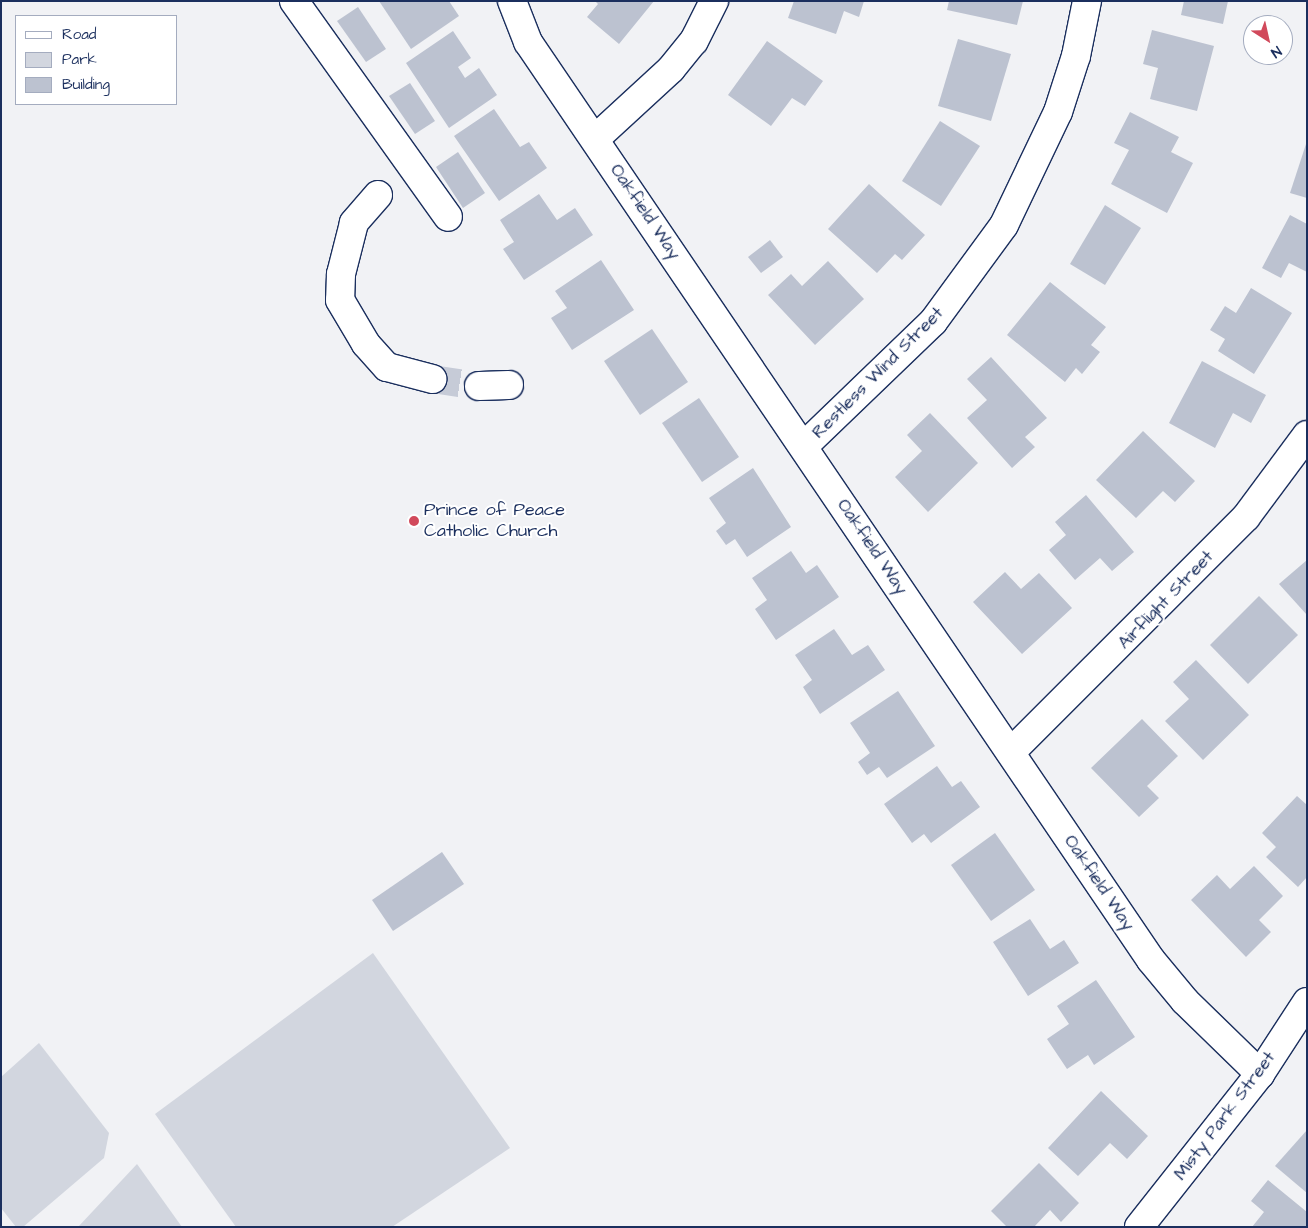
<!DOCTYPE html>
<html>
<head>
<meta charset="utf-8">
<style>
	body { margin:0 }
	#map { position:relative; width:1308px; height:1228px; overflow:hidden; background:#f1f2f5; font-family:"Architects Daughter",sans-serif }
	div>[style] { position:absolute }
	.green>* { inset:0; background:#d2d6df }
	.building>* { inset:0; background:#bcc2d0 }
	.minor-tunnel>* { height:28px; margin-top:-14px; transform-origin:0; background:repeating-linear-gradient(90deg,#c6cbd7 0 28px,transparent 0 42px) }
	.roads { filter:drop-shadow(1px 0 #1b2f5e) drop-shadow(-1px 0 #1b2f5e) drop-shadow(0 1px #1b2f5e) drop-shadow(0 -1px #1b2f5e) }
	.minor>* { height:28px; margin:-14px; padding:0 14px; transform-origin:14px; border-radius:14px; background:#fff }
	.dots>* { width:14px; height:14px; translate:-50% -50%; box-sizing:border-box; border:2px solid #fff; border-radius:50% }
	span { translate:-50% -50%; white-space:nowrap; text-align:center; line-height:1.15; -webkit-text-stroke:4px #fff; paint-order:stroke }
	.street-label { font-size:18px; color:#1b2f5e }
	.poi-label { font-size:18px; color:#1b2f5e }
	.left { translate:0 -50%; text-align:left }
	.frame { position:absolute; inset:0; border:2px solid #1b2f5e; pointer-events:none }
	.legend { position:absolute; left:15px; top:15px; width:162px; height:90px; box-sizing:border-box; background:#fff; border:1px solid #a4acbf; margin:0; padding:6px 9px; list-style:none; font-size:15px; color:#1b2f5e }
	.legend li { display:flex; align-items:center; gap:10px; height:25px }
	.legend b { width:25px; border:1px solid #a4acbf }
	.north { position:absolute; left:1243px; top:15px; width:50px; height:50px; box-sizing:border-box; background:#fff; border:1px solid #a4acbf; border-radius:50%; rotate:145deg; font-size:14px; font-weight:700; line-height:20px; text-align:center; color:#1b2f5e }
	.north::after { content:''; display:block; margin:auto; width:18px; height:22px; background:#d1495b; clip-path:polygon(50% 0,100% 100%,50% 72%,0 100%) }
</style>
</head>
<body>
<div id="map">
	<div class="green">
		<i style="clip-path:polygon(373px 953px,510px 1148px,392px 1227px,236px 1227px,155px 1114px)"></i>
		<i style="clip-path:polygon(39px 1043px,109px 1133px,104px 1158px,23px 1227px,16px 1227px,1px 1208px,1px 1077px)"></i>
		<i style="clip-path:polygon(137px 1164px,182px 1227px,78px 1227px)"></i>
	</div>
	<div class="building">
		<i style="clip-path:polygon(379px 1px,449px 1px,459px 16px,411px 49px)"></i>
		<i style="clip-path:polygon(595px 1px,654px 1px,619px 44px,587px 17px,598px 4px)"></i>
		<i style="clip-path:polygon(794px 1px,864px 1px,859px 17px,844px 11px,836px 34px,788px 18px)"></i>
		<i style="clip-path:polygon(949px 1px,1023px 1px,1017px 25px,947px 10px)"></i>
		<i style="clip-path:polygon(1184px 1px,1228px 1px,1223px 24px,1181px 15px)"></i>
		<i style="clip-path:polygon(358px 7px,386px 49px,366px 62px,337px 21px)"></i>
		<i style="clip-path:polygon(1152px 30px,1214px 46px,1197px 111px,1150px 99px,1158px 68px,1143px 64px)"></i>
		<i style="clip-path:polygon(453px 31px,471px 58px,458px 67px,465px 78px,479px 68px,497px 95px,449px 128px,406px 63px)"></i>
		<i style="clip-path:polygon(958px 39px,1011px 54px,991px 121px,938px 106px)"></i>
		<i style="clip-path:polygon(767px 41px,823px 81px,805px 106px,792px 98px,771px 126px,728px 95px)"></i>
		<i style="clip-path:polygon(410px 83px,435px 121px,415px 134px,389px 96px)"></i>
		<i style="clip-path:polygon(494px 109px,520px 147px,529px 142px,547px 168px,499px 201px,454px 136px)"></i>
		<i style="clip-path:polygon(1130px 112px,1179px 137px,1171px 152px,1193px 163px,1167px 213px,1111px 184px,1129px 150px,1114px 143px)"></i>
		<i style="clip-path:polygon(940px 121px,980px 146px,941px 206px,902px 181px)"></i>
		<i style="clip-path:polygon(1306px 144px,1307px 144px,1307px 198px,1290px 193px)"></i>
		<i style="clip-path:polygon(458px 152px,485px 193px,463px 208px,436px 167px)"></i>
		<i style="clip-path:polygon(869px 184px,925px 235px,902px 260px,895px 254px,877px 273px,828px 229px)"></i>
		<i style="clip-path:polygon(539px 194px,557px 220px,575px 208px,593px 235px,524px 280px,503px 249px,514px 242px,500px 220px)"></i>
		<i style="clip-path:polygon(1105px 205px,1141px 228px,1105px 285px,1070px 264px)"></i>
		<i style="clip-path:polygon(1290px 215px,1307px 224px,1307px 272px,1289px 263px,1281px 278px,1262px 268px)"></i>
		<i style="clip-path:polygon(770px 240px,783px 257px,761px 273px,748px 257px)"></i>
		<i style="clip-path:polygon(601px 260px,634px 310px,572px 350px,551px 318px,567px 308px,555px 291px)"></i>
		<i style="clip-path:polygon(828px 261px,864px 299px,815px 345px,768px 295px,791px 274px,802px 286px)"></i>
		<i style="clip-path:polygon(1050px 282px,1106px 327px,1091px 345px,1100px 352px,1082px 374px,1076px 368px,1065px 382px,1007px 335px)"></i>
		<i style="clip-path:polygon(1251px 288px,1292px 313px,1254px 374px,1218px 351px,1225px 339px,1210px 330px,1225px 306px,1236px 313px)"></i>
		<i style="clip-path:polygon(652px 329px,688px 382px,640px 415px,604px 361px)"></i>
		<i style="clip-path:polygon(991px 357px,1047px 418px,1025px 437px,1035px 447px,1012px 468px,967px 418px,987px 400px,967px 379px)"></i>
		<i style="clip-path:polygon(1202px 361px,1266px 395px,1251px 423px,1233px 413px,1215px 448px,1169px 423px)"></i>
		<i style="clip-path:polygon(699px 398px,739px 457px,702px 482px,662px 423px)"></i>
		<i style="clip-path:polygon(930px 413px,978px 463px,928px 512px,895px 477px,922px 451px,907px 435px)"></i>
		<i style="clip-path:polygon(1143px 431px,1195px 481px,1175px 502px,1163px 491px,1136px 518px,1096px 480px)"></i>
		<i style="clip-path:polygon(753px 468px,791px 527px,747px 557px,735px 539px,726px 545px,716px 531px,726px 523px,709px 498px)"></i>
		<i style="clip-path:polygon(1086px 495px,1134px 552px,1112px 571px,1100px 558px,1075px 580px,1049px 550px,1066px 535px,1055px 522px)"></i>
		<i style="clip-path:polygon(791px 551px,806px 573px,817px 565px,839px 597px,776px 640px,755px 609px,767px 600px,752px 578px)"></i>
		<i style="clip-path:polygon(1307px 560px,1307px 615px,1279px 584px)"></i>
		<i style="clip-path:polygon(1005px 572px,1021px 589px,1039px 573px,1072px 608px,1022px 654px,973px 602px)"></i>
		<i style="clip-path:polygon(1259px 596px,1298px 635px,1248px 684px,1210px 645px)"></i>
		<i style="clip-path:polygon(834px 629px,852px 655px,868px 645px,885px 670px,820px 714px,803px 687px,812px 680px,795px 655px)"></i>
		<i style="clip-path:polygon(1196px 660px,1249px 715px,1203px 760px,1165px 721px,1189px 699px,1173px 682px)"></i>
		<i style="clip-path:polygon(898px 691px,935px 746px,887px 778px,879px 767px,867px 775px,858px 762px,870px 753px,850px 723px)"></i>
		<i style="clip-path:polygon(1142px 719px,1178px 756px,1147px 786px,1159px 798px,1139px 817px,1091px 768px)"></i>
		<i style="clip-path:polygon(937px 766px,952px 787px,961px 781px,980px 807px,931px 843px,924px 834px,912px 843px,884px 804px)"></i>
		<i style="clip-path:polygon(1297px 796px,1307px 805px,1307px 877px,1298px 887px,1266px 857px,1276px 847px,1262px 833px)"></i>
		<i style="clip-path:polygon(995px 833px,1035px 890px,991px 921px,951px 865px)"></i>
		<i style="clip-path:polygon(442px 852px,464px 884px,393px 931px,372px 900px)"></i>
		<i style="clip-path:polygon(1254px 866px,1283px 896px,1259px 920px,1271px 932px,1246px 957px,1191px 900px,1217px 875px,1230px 889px)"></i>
		<i style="clip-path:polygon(1030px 919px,1050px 949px,1064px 940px,1079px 963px,1028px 996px,993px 942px)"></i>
		<i style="clip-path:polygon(1096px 980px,1135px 1037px,1094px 1065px,1088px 1055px,1067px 1069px,1047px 1039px,1069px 1024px,1057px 1006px)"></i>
		<i style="clip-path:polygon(1101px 1091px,1148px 1136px,1127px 1159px,1110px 1143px,1078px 1176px,1048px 1148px)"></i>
		<i style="clip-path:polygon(1307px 1130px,1307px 1193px,1275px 1166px)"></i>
		<i style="clip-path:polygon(1039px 1163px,1079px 1203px,1061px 1222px,1050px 1210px,1034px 1227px,1007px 1227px,991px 1211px)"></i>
		<i style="clip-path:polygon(1268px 1180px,1307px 1212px,1307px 1227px,1252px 1227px,1264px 1212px,1251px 1201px)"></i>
	</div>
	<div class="minor-tunnel">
		<i style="left:432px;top:379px;width:48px;rotate:8.5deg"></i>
	</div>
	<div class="roads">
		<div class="minor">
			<i style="left:294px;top:1px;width:265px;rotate:54.5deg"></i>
			<i style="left:512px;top:1px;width:44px;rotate:68.7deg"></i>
			<i style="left:528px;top:42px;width:1109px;rotate:55.84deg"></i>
			<i style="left:1151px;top:960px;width:53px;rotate:50.3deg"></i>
			<i style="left:1185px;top:1001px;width:105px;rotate:44.2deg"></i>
			<i style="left:595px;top:139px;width:103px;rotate:-42.6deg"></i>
			<i style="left:671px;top:69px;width:36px;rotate:-51deg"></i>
			<i style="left:694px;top:41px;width:45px;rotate:-63.4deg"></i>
			<i style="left:378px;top:195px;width:37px;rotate:131deg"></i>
			<i style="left:354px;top:223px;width:53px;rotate:104.3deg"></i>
			<i style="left:341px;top:274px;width:26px;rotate:92deg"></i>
			<i style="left:340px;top:300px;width:51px;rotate:59.4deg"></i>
			<i style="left:366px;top:344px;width:31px;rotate:48deg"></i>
			<i style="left:387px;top:367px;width:47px;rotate:14.9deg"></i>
			<i style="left:479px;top:386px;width:30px;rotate:-2deg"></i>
			<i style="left:804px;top:446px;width:179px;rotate:-43.9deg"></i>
			<i style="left:933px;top:322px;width:120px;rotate:-53.8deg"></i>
			<i style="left:1004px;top:225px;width:125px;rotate:-64.5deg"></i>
			<i style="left:1058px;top:112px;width:59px;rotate:-72.2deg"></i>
			<i style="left:1076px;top:56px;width:56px;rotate:-78.7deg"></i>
			<i style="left:1011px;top:752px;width:332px;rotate:-45deg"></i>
			<i style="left:1246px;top:517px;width:102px;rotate:-53.4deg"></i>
			<i style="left:1139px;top:1227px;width:195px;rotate:-51.7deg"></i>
			<i style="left:1260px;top:1074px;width:86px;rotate:-56.9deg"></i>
		</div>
	</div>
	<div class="dots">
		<i style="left:414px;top:521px;background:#d1495b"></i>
	</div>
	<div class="street-label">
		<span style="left:645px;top:212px;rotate:56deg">Oakfield Way</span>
		<span style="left:878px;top:373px;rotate:-45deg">Restless Wind Street</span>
		<span style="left:872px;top:547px;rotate:56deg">Oakfield Way</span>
		<span style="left:1166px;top:600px;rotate:-46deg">Airflight Street</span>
		<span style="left:1099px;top:883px;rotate:56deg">Oakfield Way</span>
		<span style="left:1225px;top:1116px;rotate:-53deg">Misty Park Street</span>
	</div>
	<div class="poi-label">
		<span class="left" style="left:424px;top:521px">Prince of Peace<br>Catholic Church</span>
	</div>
	<div class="frame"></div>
	<ul class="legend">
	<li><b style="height:6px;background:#fff"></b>Road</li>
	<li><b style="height:14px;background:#d2d6df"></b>Park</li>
	<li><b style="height:14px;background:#bcc2d0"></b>Building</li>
	</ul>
	<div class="north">N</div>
</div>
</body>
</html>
